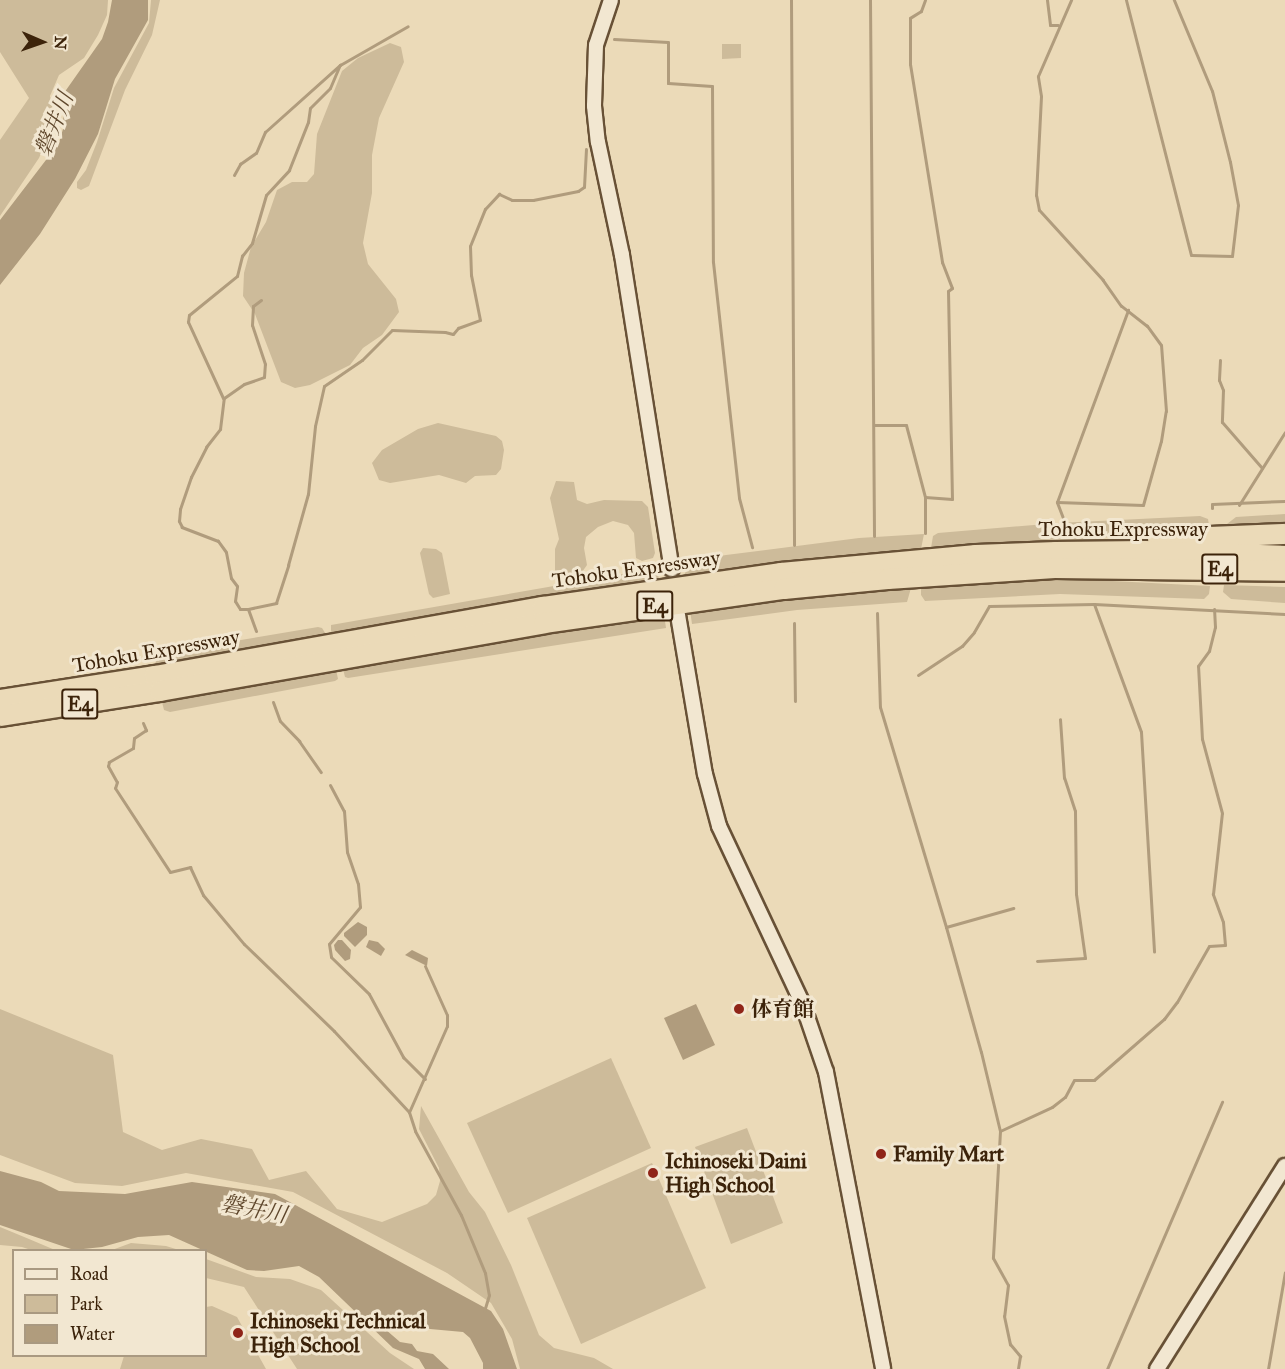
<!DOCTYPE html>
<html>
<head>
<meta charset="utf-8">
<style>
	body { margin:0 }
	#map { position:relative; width:1285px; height:1369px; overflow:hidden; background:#ebdab8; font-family:"IM FELL Great Primer","Noto Serif JP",serif }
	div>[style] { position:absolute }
	.green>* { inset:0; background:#cdbb9a }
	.water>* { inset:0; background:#b09c7d }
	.stream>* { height:3px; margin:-1.5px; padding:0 1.5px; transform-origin:1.5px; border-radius:1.5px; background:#b09c7d }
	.roads { filter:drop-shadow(2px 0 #685136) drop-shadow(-2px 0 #685136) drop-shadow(0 2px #685136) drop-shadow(0 -2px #685136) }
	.minor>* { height:14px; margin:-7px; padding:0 7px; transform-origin:7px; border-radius:7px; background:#f2e7d1 }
	.highway>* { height:20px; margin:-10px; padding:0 10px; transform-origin:10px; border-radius:10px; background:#ebdab8 }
	.dots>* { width:16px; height:16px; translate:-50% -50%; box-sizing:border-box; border:3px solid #f2e7d1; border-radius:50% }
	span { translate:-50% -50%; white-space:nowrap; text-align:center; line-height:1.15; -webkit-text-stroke:6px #f2e7d1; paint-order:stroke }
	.shield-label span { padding:2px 4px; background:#f2e7d1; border:2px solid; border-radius:4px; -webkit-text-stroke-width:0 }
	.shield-label { font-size:20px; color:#3c230a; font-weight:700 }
	.street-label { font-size:21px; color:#3c230a }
	.poi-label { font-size:21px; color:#3c230a; font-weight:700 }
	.left { translate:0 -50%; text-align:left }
	.water-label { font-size:22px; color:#5f472c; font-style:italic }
	.legend { position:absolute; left:12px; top:1249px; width:195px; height:108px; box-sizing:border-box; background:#f2e7d1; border:2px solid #a99981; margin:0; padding:8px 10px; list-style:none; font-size:18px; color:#3c230a }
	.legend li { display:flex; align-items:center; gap:12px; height:30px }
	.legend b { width:30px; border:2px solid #a99981 }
	.north { position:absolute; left:12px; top:12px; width:60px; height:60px; -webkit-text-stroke:4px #f2e7d1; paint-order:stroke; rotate:92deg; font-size:16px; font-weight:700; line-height:24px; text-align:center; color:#3c230a }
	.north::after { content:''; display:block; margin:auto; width:21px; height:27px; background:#3c230a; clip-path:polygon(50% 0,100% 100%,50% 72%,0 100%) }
</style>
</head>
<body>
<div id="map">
	<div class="green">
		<i style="clip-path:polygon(0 0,108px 0,107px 15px,98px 35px,84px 58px,59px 75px,50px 96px,55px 122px,39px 158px,0 216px,0 140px,29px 98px,0 52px)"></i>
		<i style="clip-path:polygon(151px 0,160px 0,152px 35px,125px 90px,89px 186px,81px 190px,77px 188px,77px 182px,86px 170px,97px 142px,114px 88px,149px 23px)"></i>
		<i style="clip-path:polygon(390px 43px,401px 47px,404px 62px,379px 118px,372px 155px,372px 193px,363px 243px,368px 264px,396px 299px,399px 312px,382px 335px,363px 348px,350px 365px,310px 385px,295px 388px,281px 382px,255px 314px,243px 296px,244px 273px,251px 247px,266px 222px,277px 190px,292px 182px,307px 182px,314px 174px,317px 134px,342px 71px,358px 58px)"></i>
		<i style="clip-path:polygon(722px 44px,741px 44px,741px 58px,722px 59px)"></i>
		<i style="clip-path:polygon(438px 423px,496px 436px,502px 441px,504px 450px,501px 469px,496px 475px,475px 476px,466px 483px,439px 475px,390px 483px,379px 480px,372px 463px,382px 450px,418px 429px)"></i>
		<i style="clip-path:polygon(556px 481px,574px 482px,577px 500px,587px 504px,604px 500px,642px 501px,648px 507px,655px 553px,653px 558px,642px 561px,636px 558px,634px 533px,628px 525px,613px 521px,598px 527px,586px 537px,584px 548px,587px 565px,582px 572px,560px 575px,555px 572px,555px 549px,559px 539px,550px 498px)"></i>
		<i style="clip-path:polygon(1285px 514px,1285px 528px,1226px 530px,1227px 524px,1236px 517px)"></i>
		<i style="clip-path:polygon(1200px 516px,1208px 519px,1210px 531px,931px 548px,933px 536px,938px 533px,1058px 523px)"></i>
		<i style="clip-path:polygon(924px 534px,921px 549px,803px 559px,684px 575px,692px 561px,726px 555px,859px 538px)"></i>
		<i style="clip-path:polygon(423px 548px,436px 549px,442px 553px,450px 594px,433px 598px,429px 594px,420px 553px)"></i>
		<i style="clip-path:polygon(657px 568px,659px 580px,332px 635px,331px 630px,331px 625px)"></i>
		<i style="clip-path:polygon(1054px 578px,1210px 586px,1209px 594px,1204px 599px,1060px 594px,925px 601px,921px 595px,921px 586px)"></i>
		<i style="clip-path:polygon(1224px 585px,1285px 587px,1285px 603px,1231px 599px,1223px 592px)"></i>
		<i style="clip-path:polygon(911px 588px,907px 602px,797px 610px,692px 624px,690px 610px,855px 591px)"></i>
		<i style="clip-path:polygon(664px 615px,666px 628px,348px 678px,345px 677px,343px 669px)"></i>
		<i style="clip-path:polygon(318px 627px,322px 628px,327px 636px,155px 666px,157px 654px)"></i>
		<i style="clip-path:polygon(336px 669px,338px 679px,335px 681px,170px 712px,164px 710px,162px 702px)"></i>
		<i style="clip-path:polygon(0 1009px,113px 1055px,123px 1132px,162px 1150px,201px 1139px,252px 1149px,269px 1180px,306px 1171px,337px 1209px,382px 1222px,427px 1204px,436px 1195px,440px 1181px,439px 1168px,419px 1129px,421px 1106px,469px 1192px,485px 1212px,511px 1265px,539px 1335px,554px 1348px,594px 1358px,613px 1369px,520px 1369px,512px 1339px,491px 1303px,447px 1273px,293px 1192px,186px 1173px,122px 1186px,75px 1183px,0 1155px)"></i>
		<i style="clip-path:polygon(611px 1058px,651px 1148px,508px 1213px,467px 1123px)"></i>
		<i style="clip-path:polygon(747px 1128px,783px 1223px,731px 1244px,695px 1147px)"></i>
		<i style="clip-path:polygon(652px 1163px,706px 1288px,581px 1344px,527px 1218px)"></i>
		<i style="clip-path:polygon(0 1227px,29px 1239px,55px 1250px,31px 1250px,22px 1247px,0 1245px)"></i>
		<i style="clip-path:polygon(131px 1243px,166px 1246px,179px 1250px,112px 1250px)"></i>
		<i style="clip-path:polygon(206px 1259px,256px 1277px,290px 1279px,321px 1290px,390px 1353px,414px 1369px,297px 1369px,244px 1287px,206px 1278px)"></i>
		<i style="clip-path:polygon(212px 1306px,237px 1317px,266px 1369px,120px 1369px,124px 1356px,206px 1356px,206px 1307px)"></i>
	</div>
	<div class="water">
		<i style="clip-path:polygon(112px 0,148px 0,148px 20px,115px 79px,98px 134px,75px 179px,40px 234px,0 285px,0 220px,59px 143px,63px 129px,64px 93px,102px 39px,108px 22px)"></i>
		<i style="clip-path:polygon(358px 922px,367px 927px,367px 935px,355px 947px,344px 936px,344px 933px)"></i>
		<i style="clip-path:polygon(338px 940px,342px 940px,351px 950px,350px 959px,345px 961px,335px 950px,334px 945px)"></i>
		<i style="clip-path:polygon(369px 940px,378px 942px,385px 949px,381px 956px,366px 947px)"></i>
		<i style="clip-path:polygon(412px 950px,428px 958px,427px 966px,405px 955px)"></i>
		<i style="clip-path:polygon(696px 1004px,715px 1045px,683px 1060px,664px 1018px)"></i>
		<i style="clip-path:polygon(0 1171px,41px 1182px,59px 1191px,125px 1194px,192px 1182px,275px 1194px,491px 1311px,503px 1329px,517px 1369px,483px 1369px,483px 1363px,470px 1338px,463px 1332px,430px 1329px,403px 1320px,389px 1318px,385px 1322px,385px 1329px,400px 1342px,412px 1344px,417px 1351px,433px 1354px,449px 1369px,425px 1369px,419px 1359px,393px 1348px,319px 1277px,299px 1266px,264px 1271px,247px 1270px,169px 1235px,138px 1237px,102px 1247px,74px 1250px,0 1225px)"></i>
	</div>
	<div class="stream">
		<i style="left:791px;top:0;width:545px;rotate:89.68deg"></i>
		<i style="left:870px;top:0;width:536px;rotate:89.57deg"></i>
		<i style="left:925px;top:0;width:12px;rotate:110deg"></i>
		<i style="left:921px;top:11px;width:13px;rotate:148deg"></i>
		<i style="left:910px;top:18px;width:46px;rotate:90deg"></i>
		<i style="left:910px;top:64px;width:201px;rotate:80.8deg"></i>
		<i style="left:942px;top:262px;width:28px;rotate:69deg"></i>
		<i style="left:952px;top:288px;width:5px;rotate:143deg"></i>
		<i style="left:948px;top:291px;width:208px;rotate:88.9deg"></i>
		<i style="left:952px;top:499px;width:27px;rotate:-176deg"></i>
		<i style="left:1047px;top:0;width:25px;rotate:83deg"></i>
		<i style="left:1050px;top:25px;width:8px"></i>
		<i style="left:1126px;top:0;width:263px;rotate:75.7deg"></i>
		<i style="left:1191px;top:255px;width:41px;rotate:1.4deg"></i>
		<i style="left:1232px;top:256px;width:51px;rotate:-83.3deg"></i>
		<i style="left:1238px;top:205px;width:44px;rotate:-100.5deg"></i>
		<i style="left:1230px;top:162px;width:73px;rotate:-104.2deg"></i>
		<i style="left:1212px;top:91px;width:99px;rotate:-112.7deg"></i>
		<i style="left:614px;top:39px;width:54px;rotate:3.2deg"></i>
		<i style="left:668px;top:42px;width:41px;rotate:90deg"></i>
		<i style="left:668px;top:83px;width:44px;rotate:3.9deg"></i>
		<i style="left:712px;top:86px;width:176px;rotate:89.7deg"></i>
		<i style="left:713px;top:262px;width:237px;rotate:83.7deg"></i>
		<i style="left:739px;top:498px;width:51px;rotate:75.1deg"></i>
		<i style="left:234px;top:175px;width:13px;rotate:-61deg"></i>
		<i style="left:240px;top:164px;width:19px;rotate:-35deg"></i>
		<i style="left:256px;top:153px;width:23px;rotate:-67deg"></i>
		<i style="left:265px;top:132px;width:101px;rotate:-41.8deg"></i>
		<i style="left:340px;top:65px;width:78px;rotate:-29.8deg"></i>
		<i style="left:1220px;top:360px;width:20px;rotate:93deg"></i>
		<i style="left:1219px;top:380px;width:11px;rotate:68deg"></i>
		<i style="left:1223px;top:390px;width:32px;rotate:92deg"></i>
		<i style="left:1222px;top:422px;width:61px;rotate:49deg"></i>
		<i style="left:223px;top:398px;width:84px;rotate:-114.7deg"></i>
		<i style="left:188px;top:322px;width:7px;rotate:-82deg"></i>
		<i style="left:189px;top:315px;width:62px;rotate:-39.1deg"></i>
		<i style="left:237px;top:276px;width:21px;rotate:-76deg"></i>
		<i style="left:242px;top:256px;width:16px;rotate:-52deg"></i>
		<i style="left:252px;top:243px;width:50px;rotate:-73.7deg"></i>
		<i style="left:266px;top:195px;width:34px;rotate:-47deg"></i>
		<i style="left:289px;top:170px;width:52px;rotate:-68.4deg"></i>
		<i style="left:308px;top:122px;width:14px;rotate:-82deg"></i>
		<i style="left:310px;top:108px;width:28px;rotate:-45deg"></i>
		<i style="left:330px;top:88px;width:25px;rotate:-67deg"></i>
		<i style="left:874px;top:425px;width:32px"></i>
		<i style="left:906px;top:425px;width:74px;rotate:75.2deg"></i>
		<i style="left:925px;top:497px;width:36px;rotate:90deg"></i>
		<i style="left:1057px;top:502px;width:86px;rotate:2deg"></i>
		<i style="left:1143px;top:505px;width:66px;rotate:-74.3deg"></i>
		<i style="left:1161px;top:441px;width:30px;rotate:-81deg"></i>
		<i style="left:1166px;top:411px;width:66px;rotate:-94.3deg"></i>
		<i style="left:1161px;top:345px;width:24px;rotate:-126deg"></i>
		<i style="left:1147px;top:326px;width:33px;rotate:-142deg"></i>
		<i style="left:1121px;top:306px;width:32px;rotate:-125deg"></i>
		<i style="left:1103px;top:280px;width:95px;rotate:-132.4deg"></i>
		<i style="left:1039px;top:210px;width:15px;rotate:-101deg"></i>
		<i style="left:1036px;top:195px;width:99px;rotate:-87.1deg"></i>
		<i style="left:1041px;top:96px;width:20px;rotate:-99deg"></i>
		<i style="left:1038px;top:76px;width:83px;rotate:-66.5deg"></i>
		<i style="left:1239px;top:505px;width:86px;rotate:-57.8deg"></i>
		<i style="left:1212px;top:508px;width:4px;rotate:-90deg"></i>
		<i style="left:1212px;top:504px;width:73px;rotate:-2.4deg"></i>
		<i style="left:1063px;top:518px;width:17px;rotate:-111deg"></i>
		<i style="left:1057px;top:502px;width:205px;rotate:-69.7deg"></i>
		<i style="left:1094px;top:604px;width:136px;rotate:69.8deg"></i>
		<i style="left:1141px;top:732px;width:220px;rotate:86.6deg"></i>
		<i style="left:248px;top:609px;width:29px;rotate:-12deg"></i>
		<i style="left:276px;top:603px;width:40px;rotate:-72deg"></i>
		<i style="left:288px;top:565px;width:74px;rotate:-74.3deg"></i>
		<i style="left:308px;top:494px;width:68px;rotate:-84.1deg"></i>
		<i style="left:315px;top:426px;width:41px;rotate:-77.3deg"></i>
		<i style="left:324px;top:386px;width:46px;rotate:-34.4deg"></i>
		<i style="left:362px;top:360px;width:42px;rotate:-45deg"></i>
		<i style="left:392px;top:330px;width:53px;rotate:2.2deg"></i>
		<i style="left:445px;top:332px;width:8px;rotate:14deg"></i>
		<i style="left:453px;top:334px;width:8px;rotate:-50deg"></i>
		<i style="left:458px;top:328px;width:23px;rotate:-20deg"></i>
		<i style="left:480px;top:320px;width:46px;rotate:-101.3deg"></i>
		<i style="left:471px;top:275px;width:29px;rotate:-92deg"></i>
		<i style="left:470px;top:246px;width:40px;rotate:-68deg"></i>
		<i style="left:485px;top:209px;width:21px;rotate:-47deg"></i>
		<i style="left:499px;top:194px;width:14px;rotate:25deg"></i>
		<i style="left:512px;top:200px;width:21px"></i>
		<i style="left:533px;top:200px;width:46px;rotate:-11.3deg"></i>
		<i style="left:578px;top:191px;width:7px;rotate:-34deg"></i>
		<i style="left:584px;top:187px;width:38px;rotate:-87deg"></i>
		<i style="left:877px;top:613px;width:94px;rotate:88.2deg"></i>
		<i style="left:880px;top:707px;width:230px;rotate:73.3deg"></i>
		<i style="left:946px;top:927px;width:130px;rotate:74.4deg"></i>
		<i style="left:981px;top:1052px;width:81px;rotate:76.5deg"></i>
		<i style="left:1000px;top:1131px;width:127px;rotate:93.2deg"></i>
		<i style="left:993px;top:1258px;width:31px;rotate:61deg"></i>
		<i style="left:1008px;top:1285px;width:31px;rotate:97deg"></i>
		<i style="left:1004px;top:1316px;width:29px;rotate:78deg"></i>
		<i style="left:1010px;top:1344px;width:16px;rotate:50deg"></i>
		<i style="left:1020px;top:1356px;width:13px;rotate:99deg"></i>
		<i style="left:794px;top:623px;width:78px;rotate:89.3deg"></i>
		<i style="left:256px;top:631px;width:23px;rotate:-110deg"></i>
		<i style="left:248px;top:609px;width:8px;rotate:180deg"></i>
		<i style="left:240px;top:609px;width:9px;rotate:-122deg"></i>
		<i style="left:235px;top:601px;width:15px;rotate:-82deg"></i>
		<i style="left:237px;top:586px;width:10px;rotate:-127deg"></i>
		<i style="left:231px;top:578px;width:26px;rotate:-101deg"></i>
		<i style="left:226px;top:552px;width:14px;rotate:-126deg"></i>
		<i style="left:218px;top:541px;width:39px;rotate:-159deg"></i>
		<i style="left:182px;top:527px;width:7px;rotate:-117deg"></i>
		<i style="left:179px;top:521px;width:12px;rotate:-85deg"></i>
		<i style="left:180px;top:509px;width:34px;rotate:-71deg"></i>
		<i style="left:191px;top:477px;width:34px;rotate:-63deg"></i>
		<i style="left:206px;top:447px;width:23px;rotate:-52deg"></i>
		<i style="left:220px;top:429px;width:31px;rotate:-83deg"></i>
		<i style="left:224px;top:398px;width:24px;rotate:-35deg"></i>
		<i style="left:244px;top:384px;width:21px;rotate:-19deg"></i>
		<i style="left:264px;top:377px;width:13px;rotate:-86deg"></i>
		<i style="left:265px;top:364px;width:41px;rotate:-108.4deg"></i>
		<i style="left:252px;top:325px;width:19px;rotate:-87deg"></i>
		<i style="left:253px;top:306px;width:10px;rotate:-37deg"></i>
		<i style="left:918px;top:675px;width:53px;rotate:-33.4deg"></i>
		<i style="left:962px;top:646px;width:18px;rotate:-49deg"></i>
		<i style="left:974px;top:632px;width:30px;rotate:-60deg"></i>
		<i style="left:989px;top:606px;width:105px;rotate:-1.1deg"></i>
		<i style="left:1094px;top:604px;width:191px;rotate:3deg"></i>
		<i style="left:273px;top:702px;width:20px;rotate:70deg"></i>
		<i style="left:280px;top:721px;width:28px;rotate:46deg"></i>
		<i style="left:299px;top:741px;width:38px;rotate:55deg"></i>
		<i style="left:143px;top:723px;width:8px;rotate:67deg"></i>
		<i style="left:146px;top:730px;width:14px;rotate:146deg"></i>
		<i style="left:134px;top:738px;width:10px;rotate:96deg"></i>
		<i style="left:133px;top:748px;width:28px;rotate:150deg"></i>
		<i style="left:109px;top:762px;width:4px;rotate:104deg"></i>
		<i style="left:108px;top:766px;width:18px;rotate:61deg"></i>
		<i style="left:117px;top:782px;width:6px;rotate:108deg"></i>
		<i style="left:115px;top:788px;width:100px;rotate:56.8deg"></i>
		<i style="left:170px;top:872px;width:21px;rotate:-14deg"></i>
		<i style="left:190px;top:867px;width:31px;rotate:65deg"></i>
		<i style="left:203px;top:895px;width:64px;rotate:50.1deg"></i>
		<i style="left:244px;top:944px;width:125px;rotate:44deg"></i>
		<i style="left:334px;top:1031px;width:110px;rotate:47.2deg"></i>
		<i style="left:330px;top:785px;width:30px;rotate:62deg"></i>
		<i style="left:344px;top:811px;width:41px;rotate:85.8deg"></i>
		<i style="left:347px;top:852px;width:34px;rotate:71deg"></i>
		<i style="left:358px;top:884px;width:23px;rotate:85deg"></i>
		<i style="left:360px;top:907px;width:48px;rotate:130deg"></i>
		<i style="left:329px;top:944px;width:13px;rotate:81deg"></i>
		<i style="left:331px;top:957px;width:53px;rotate:44.2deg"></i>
		<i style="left:369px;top:994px;width:72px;rotate:61.6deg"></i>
		<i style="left:403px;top:1057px;width:31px;rotate:45deg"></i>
		<i style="left:946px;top:927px;width:70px;rotate:-15.8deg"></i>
		<i style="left:1037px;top:961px;width:48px;rotate:-3.6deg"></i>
		<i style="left:1085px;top:958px;width:65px;rotate:-98deg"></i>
		<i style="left:1076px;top:894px;width:83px;rotate:-90.7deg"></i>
		<i style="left:1075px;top:811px;width:35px;rotate:-108deg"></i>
		<i style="left:1064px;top:778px;width:59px;rotate:-93.9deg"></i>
		<i style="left:425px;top:966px;width:54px;rotate:65.8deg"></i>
		<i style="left:447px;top:1015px;width:11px;rotate:90deg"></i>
		<i style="left:447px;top:1026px;width:94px;rotate:113.8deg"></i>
		<i style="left:409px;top:1112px;width:20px;rotate:72deg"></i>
		<i style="left:415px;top:1131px;width:96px;rotate:61.3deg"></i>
		<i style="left:461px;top:1215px;width:63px;rotate:67.5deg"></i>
		<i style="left:485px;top:1273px;width:22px;rotate:80deg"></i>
		<i style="left:489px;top:1295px;width:17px;rotate:107deg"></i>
		<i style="left:1000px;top:1131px;width:57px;rotate:-24.8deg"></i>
		<i style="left:1052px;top:1107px;width:16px;rotate:-38deg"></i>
		<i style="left:1065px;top:1097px;width:19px;rotate:-62deg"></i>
		<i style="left:1074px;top:1080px;width:20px"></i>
		<i style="left:1094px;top:1080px;width:93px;rotate:-41.1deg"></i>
		<i style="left:1164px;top:1019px;width:21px;rotate:-53deg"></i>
		<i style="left:1177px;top:1002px;width:64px;rotate:-60.3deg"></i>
		<i style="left:1209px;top:946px;width:16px;rotate:-4deg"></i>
		<i style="left:1225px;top:945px;width:23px;rotate:-95deg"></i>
		<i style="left:1223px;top:922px;width:30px;rotate:-110deg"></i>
		<i style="left:1213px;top:894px;width:81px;rotate:-83.7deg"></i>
		<i style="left:1222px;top:813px;width:77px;rotate:-105.1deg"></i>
		<i style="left:1202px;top:739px;width:73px;rotate:-93.1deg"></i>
		<i style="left:1198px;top:666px;width:19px;rotate:-54deg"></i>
		<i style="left:1209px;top:651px;width:25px;rotate:-76deg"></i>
		<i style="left:1215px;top:627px;width:18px;rotate:-93deg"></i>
		<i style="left:1107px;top:1369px;width:291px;rotate:-66.7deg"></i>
		<i style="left:1268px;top:1369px;width:98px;rotate:-80.1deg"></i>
	</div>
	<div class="roads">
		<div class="minor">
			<i style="left:611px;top:0;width:47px;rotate:108.4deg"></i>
			<i style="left:596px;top:45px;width:61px;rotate:91.9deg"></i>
			<i style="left:594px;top:106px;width:36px;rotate:84deg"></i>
			<i style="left:598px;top:142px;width:116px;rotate:78deg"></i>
			<i style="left:622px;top:255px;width:318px;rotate:81deg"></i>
			<i style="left:678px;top:615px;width:161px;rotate:80.4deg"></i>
			<i style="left:705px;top:774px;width:54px;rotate:74.9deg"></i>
			<i style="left:719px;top:826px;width:195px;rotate:64.8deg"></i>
			<i style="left:802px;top:1002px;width:74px;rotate:71.1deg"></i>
			<i style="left:826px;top:1072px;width:302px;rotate:79.1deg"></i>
			<i style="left:1157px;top:1369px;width:240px;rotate:-57.8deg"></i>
		</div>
		<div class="highway">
			<i style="left:1158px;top:539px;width:127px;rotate:-2.3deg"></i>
			<i style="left:0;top:700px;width:157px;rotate:-8.8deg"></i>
			<i style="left:155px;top:676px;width:394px;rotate:-10.1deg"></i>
			<i style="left:543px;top:607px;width:240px;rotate:-8.1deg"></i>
			<i style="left:781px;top:573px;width:196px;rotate:-5.3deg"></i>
			<i style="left:976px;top:555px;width:80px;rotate:-2.1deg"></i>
			<i style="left:1056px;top:552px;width:89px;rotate:-0.6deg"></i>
			<i style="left:1145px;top:551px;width:140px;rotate:2deg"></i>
			<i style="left:0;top:716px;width:162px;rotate:-8.9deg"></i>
			<i style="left:160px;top:691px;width:390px;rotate:-10deg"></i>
			<i style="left:544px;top:623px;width:242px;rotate:-8.1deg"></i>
			<i style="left:784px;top:589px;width:104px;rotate:-5.5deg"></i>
			<i style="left:888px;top:579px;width:167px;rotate:-3.8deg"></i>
			<i style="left:1055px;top:568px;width:230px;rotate:0.7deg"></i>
		</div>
	</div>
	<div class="dots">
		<i style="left:739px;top:1009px;background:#8f2418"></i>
		<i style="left:881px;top:1154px;background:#8f2418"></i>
		<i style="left:653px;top:1173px;background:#8f2418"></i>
		<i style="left:238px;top:1333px;background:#8f2418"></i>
	</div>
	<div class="shield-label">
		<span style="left:1220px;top:569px">E4</span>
		<span style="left:655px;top:606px">E4</span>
		<span style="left:80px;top:704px">E4</span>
	</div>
	<div class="street-label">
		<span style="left:1123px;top:529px">Tohoku Expressway</span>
		<span style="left:636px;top:569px;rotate:-8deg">Tohoku Expressway</span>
		<span style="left:156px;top:651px;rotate:-10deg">Tohoku Expressway</span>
	</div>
	<div class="poi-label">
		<span class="left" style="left:751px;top:1009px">体育館</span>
		<span class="left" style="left:893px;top:1154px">Family Mart</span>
		<span class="left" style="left:665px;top:1173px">Ichinoseki Daini<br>High School</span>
		<span class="left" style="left:250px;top:1333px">Ichinoseki Technical<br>High School</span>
	</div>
	<div class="water-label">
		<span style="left:54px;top:124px;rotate:-68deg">磐井川</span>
		<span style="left:254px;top:1209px;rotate:11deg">磐井川</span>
	</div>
	<ul class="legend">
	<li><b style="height:8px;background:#f2e7d1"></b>Road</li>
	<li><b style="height:16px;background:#cdbb9a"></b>Park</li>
	<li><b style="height:16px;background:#b09c7d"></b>Water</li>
	</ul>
	<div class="north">N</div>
</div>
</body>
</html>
